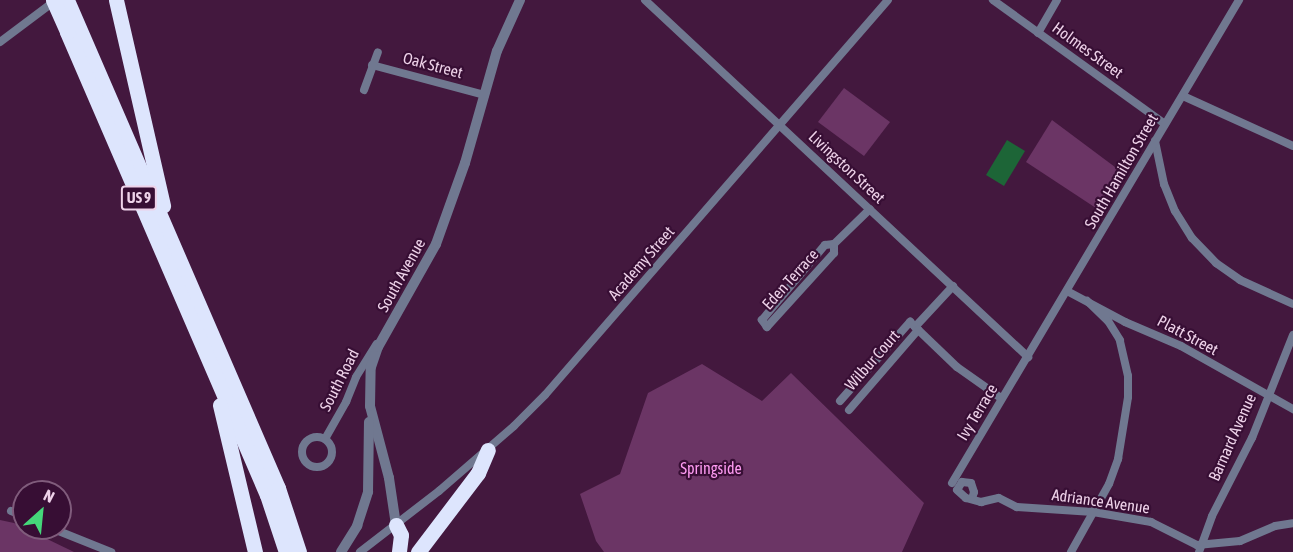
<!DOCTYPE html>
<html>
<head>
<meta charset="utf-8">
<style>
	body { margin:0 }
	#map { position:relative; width:1293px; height:552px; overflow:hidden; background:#43183e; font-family:"Asap Condensed",sans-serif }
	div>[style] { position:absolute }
	.green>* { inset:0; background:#6b3565 }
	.water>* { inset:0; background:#1d6537 }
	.minor>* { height:8px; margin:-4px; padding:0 4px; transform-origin:4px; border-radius:4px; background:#707890 }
	.minor>.ring { margin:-4px; padding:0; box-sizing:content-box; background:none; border:8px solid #707890; border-radius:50% }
	.tertiary>* { height:10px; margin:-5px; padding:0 5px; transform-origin:5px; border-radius:5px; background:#707890 }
	.motorway>* { height:15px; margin:-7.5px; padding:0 7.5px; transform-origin:7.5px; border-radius:7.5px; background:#dde5fd }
	.motorway-bridge>* { height:15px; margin:-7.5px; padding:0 7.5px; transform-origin:7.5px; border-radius:7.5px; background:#dde5fd }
	span { translate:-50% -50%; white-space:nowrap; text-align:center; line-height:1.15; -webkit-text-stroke:4.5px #370e34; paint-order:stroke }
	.shield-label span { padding:2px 4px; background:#370e34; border:2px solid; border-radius:4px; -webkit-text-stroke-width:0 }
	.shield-label { font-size:15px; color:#eed2e9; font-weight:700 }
	.street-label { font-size:16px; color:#eed2e9 }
	.park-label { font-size:16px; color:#fe9bf2 }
	.north { position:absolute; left:12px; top:480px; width:60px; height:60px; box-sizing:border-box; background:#370e34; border:2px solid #805c7c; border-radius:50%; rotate:27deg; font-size:16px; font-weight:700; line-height:24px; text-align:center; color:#eed2e9 }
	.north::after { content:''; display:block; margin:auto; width:21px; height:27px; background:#45d77a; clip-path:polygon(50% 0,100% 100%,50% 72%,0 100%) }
</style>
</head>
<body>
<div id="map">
	<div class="green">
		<i style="clip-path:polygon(844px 88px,890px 122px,864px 156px,818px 122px)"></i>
		<i style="clip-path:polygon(1052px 120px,1123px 173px,1102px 212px,1026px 162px)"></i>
		<i style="clip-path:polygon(702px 364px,762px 401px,791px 373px,924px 503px,902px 552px,604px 552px,596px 541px,580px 494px,620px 474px,648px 393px)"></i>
		<i style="clip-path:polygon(0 520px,14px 523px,74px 552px,0 552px)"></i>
	</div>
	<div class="water">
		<i style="clip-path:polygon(1007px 140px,1025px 151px,1004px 186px,986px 175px)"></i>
	</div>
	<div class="minor">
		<i style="left:645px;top:0;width:524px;rotate:42.99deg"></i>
		<i style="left:993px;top:0;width:212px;rotate:35.8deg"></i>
		<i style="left:1038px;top:33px;width:38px;rotate:-60deg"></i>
		<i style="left:0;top:42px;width:70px;rotate:-36.9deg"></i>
		<i style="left:372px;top:65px;width:117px;rotate:14.9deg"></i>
		<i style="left:364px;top:90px;width:40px;rotate:-69.8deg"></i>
		<i style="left:1183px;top:96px;width:121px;rotate:24.4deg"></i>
		<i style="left:1155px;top:141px;width:44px;rotate:78.2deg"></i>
		<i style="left:1164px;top:184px;width:29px;rotate:68deg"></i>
		<i style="left:1175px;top:211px;width:32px;rotate:58deg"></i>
		<i style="left:1192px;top:238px;width:35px;rotate:46deg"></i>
		<i style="left:1216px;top:263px;width:29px;rotate:35deg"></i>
		<i style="left:1240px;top:280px;width:58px;rotate:24.4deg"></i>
		<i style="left:834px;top:244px;width:9px;rotate:90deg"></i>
		<i style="left:834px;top:253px;width:100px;rotate:132.2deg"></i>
		<i style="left:767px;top:327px;width:9px;rotate:-126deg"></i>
		<i style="left:762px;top:320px;width:98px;rotate:-50deg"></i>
		<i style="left:825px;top:245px;width:9px;rotate:-6deg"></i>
		<i style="left:834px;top:244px;width:50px;rotate:-44.2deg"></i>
		<i style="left:1067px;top:291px;width:66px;rotate:28.1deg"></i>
		<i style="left:1125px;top:322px;width:61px;rotate:23.2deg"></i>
		<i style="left:1181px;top:346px;width:129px;rotate:29.4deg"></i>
		<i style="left:915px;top:327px;width:56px;rotate:-47.2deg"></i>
		<i style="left:840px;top:401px;width:106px;rotate:-48.5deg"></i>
		<i style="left:910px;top:322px;width:65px;rotate:43.8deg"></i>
		<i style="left:957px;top:367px;width:54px;rotate:35.2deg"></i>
		<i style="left:849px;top:410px;width:106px;rotate:-49.2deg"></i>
		<i class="ring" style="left:302px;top:437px;width:22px;height:22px"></i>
		<i style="left:325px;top:439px;width:43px;rotate:-60.4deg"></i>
		<i style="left:346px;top:402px;width:27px;rotate:-68deg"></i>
		<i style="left:356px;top:377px;width:39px;rotate:-58deg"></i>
		<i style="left:952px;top:483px;width:562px;rotate:-59.28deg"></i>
		<i style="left:972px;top:499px;width:7px;rotate:-74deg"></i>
		<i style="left:974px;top:492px;width:9px;rotate:-108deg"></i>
		<i style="left:971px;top:483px;width:9px;rotate:-174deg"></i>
		<i style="left:962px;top:482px;width:9px;rotate:122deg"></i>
		<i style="left:957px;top:490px;width:12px;rotate:42deg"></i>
		<i style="left:966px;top:498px;width:16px;rotate:15deg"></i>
		<i style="left:981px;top:502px;width:18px;rotate:-13deg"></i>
		<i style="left:999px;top:498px;width:20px;rotate:27deg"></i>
		<i style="left:1017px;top:507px;width:76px;rotate:3.8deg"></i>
		<i style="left:1093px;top:512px;width:59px;rotate:9.8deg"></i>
		<i style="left:1151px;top:522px;width:51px;rotate:26.6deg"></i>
		<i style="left:1197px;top:545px;width:43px;rotate:-5.3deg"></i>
		<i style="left:1240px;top:541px;width:38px;rotate:-23deg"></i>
		<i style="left:1275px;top:526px;width:18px;rotate:-9deg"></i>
		<i style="left:11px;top:511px;width:14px;rotate:21deg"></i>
		<i style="left:51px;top:528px;width:65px;rotate:21.8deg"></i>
		<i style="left:360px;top:552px;width:100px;rotate:-37.7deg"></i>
		<i style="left:439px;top:491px;width:99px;rotate:-40.9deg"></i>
		<i style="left:514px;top:426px;width:44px;rotate:-45deg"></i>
		<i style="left:545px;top:395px;width:523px;rotate:-49.03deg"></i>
		<i style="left:1071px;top:552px;width:78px;rotate:-60.8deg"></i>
		<i style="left:1109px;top:484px;width:27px;rotate:-70deg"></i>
		<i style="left:1118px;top:459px;width:63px;rotate:-80.8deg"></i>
		<i style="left:1128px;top:397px;width:21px;rotate:-90deg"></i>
		<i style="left:1128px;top:376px;width:37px;rotate:-103deg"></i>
		<i style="left:1120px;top:340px;width:22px;rotate:-122deg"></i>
		<i style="left:1108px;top:321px;width:29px;rotate:-136deg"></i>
		<i style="left:1199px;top:552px;width:38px;rotate:-70deg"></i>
		<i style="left:1212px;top:516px;width:88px;rotate:-62.9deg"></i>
		<i style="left:1252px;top:438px;width:111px;rotate:-68.3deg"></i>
	</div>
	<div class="tertiary">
		<i style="left:396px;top:525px;width:48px;rotate:-98.5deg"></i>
		<i style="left:389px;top:478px;width:74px;rotate:-104.8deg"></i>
		<i style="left:370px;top:406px;width:39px;rotate:-89deg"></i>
		<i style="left:371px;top:367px;width:21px;rotate:-71deg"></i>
		<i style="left:378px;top:347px;width:118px;rotate:-60.6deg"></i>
		<i style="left:436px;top:244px;width:86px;rotate:-70.3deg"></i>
		<i style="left:465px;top:163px;width:116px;rotate:-74.1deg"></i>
		<i style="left:497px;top:51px;width:56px;rotate:-65.7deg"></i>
		<i style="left:341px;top:552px;width:31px;rotate:-58deg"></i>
		<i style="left:357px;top:526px;width:36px;rotate:-72deg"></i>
		<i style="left:368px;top:492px;width:70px;rotate:-89.2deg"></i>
	</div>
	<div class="motorway">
		<i style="left:67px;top:0;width:532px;rotate:66.62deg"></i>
		<i style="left:278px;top:488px;width:67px;rotate:71.8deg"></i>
		<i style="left:116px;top:0;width:211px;rotate:77.1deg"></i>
		<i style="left:67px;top:32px;width:504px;rotate:66.64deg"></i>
		<i style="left:267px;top:495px;width:60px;rotate:71.6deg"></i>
		<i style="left:220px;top:405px;width:151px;rotate:76.6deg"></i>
		<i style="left:396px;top:525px;width:11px;rotate:63deg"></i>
		<i style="left:401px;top:535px;width:17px;rotate:97deg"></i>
		<i style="left:418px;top:552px;width:99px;rotate:-52.8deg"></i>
		<i style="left:478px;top:473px;width:25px;rotate:-67deg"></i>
	</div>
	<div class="motorway-bridge">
		<i style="left:53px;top:0;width:35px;rotate:66deg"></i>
	</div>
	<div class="shield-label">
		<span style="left:139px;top:198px">US 9</span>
	</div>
	<div class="street-label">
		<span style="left:1088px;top:50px;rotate:36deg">Holmes Street</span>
		<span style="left:433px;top:65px;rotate:15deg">Oak Street</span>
		<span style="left:847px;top:167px;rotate:43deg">Livingston Street</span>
		<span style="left:1121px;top:171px;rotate:-60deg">South Hamilton Street</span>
		<span style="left:641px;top:263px;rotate:-49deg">Academy Street</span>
		<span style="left:401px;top:275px;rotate:-61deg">South Avenue</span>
		<span style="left:790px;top:279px;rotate:-48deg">Eden Terrace</span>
		<span style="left:1188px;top:335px;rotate:28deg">Platt Street</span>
		<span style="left:872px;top:360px;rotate:-49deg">Wilbur Court</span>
		<span style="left:339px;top:380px;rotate:-63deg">South Road</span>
		<span style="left:977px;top:412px;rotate:-59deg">Ivy Terrace</span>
		<span style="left:1232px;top:437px;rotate:-66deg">Barnard Avenue</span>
		<span style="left:1101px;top:501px;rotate:8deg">Adriance Avenue</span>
	</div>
	<div class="park-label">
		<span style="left:711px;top:468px">Springside</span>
	</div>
	<div class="north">N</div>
</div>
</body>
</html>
